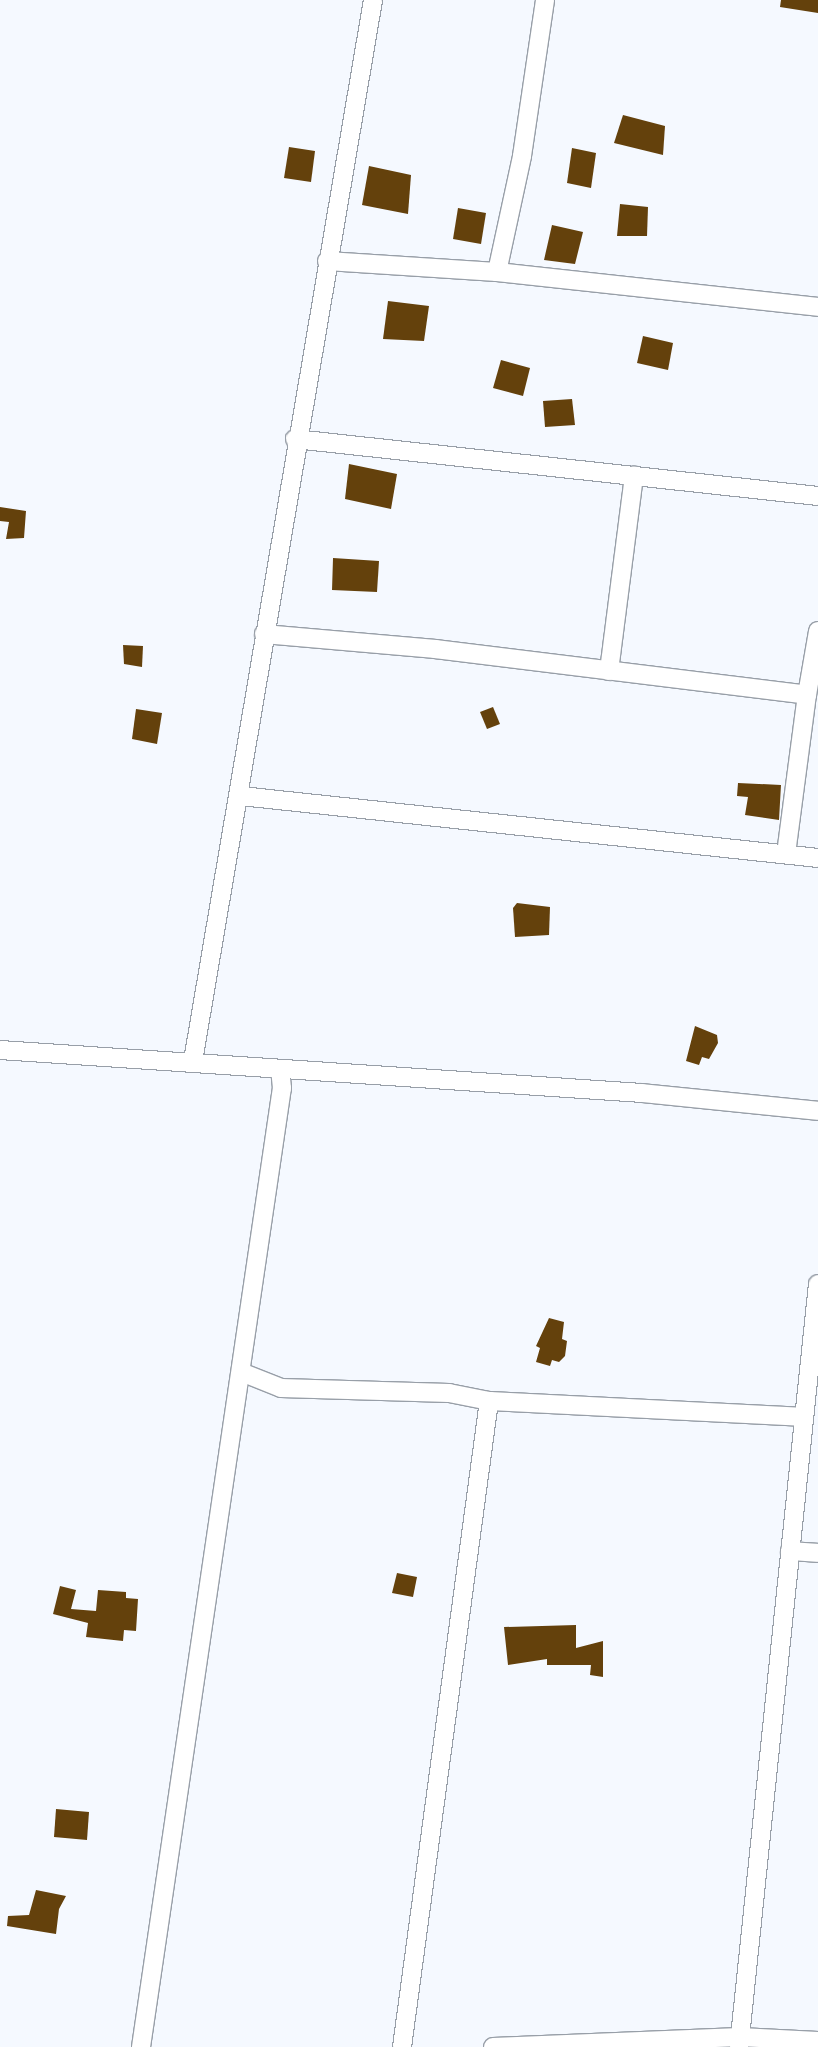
<!DOCTYPE html>
<html>
<head>
<meta charset="utf-8">
<style>
	body { margin:0 }
	#map { position:relative; width:818px; height:2047px; overflow:hidden; background:#f5f9ff; font-family:"Nunito Sans",sans-serif }
	div>[style] { position:absolute }
	.building>* { inset:0; background:#64410c }
	.roads { filter:drop-shadow(1px 0 #989fa8) drop-shadow(-1px 0 #989fa8) drop-shadow(0 1px #989fa8) drop-shadow(0 -1px #989fa8) }
	.minor>* { height:18px; margin:-9px; padding:0 9px; transform-origin:9px; border-radius:9px; background:#fff }
	span { translate:-50% -50%; white-space:nowrap; text-align:center; line-height:1.15; -webkit-text-stroke:5px #fff; paint-order:stroke }
</style>
</head>
<body>
<div id="map">
	<div class="building">
		<i style="clip-path:polygon(781px 0,818px 0,818px 13px,780px 7px)"></i>
		<i style="clip-path:polygon(623px 115px,665px 126px,663px 155px,614px 143px)"></i>
		<i style="clip-path:polygon(289px 147px,315px 151px,311px 182px,284px 178px)"></i>
		<i style="clip-path:polygon(572px 148px,596px 153px,591px 188px,567px 183px)"></i>
		<i style="clip-path:polygon(369px 166px,411px 175px,408px 214px,362px 205px)"></i>
		<i style="clip-path:polygon(620px 204px,648px 207px,647px 236px,617px 236px)"></i>
		<i style="clip-path:polygon(458px 208px,486px 213px,481px 244px,453px 239px)"></i>
		<i style="clip-path:polygon(552px 225px,583px 232px,575px 264px,544px 260px)"></i>
		<i style="clip-path:polygon(388px 301px,429px 306px,424px 341px,383px 339px)"></i>
		<i style="clip-path:polygon(643px 336px,673px 343px,668px 370px,637px 363px)"></i>
		<i style="clip-path:polygon(501px 360px,530px 368px,523px 396px,493px 388px)"></i>
		<i style="clip-path:polygon(572px 399px,575px 425px,545px 427px,543px 401px)"></i>
		<i style="clip-path:polygon(349px 464px,397px 474px,391px 509px,345px 499px)"></i>
		<i style="clip-path:polygon(0 507px,26px 511px,24px 538px,6px 539px,9px 522px,0 521px)"></i>
		<i style="clip-path:polygon(333px 558px,379px 561px,377px 592px,332px 590px)"></i>
		<i style="clip-path:polygon(123px 645px,143px 646px,142px 667px,124px 664px)"></i>
		<i style="clip-path:polygon(493px 707px,500px 724px,487px 729px,480px 712px)"></i>
		<i style="clip-path:polygon(136px 709px,162px 713px,157px 744px,132px 739px)"></i>
		<i style="clip-path:polygon(738px 783px,781px 785px,779px 820px,745px 815px,748px 797px,737px 796px)"></i>
		<i style="clip-path:polygon(517px 903px,550px 907px,549px 935px,515px 937px,513px 908px)"></i>
		<i style="clip-path:polygon(695px 1026px,717px 1035px,718px 1043px,709px 1059px,702px 1057px,699px 1065px,686px 1061px)"></i>
		<i style="clip-path:polygon(549px 1318px,564px 1322px,562px 1339px,567px 1341px,565px 1356px,559px 1362px,552px 1360px,550px 1366px,536px 1362px,540px 1348px,536px 1346px)"></i>
		<i style="clip-path:polygon(397px 1573px,417px 1577px,413px 1597px,392px 1593px)"></i>
		<i style="clip-path:polygon(60px 1586px,76px 1590px,71px 1609px,96px 1611px,98px 1590px,126px 1592px,126px 1598px,138px 1599px,136px 1631px,124px 1630px,123px 1641px,86px 1637px,88px 1623px,53px 1614px)"></i>
		<i style="clip-path:polygon(576px 1625px,576px 1648px,603px 1641px,603px 1677px,590px 1675px,591px 1665px,547px 1665px,547px 1659px,508px 1665px,504px 1627px)"></i>
		<i style="clip-path:polygon(56px 1809px,89px 1812px,87px 1840px,54px 1837px)"></i>
		<i style="clip-path:polygon(36px 1890px,66px 1896px,59px 1909px,56px 1934px,7px 1926px,8px 1916px,29px 1915px)"></i>
	</div>
	<div class="roads">
		<div class="minor">
			<i style="left:327px;top:261px;width:170px;rotate:3.7deg"></i>
			<i style="left:497px;top:272px;width:323px;rotate:6.2deg"></i>
			<i style="left:497px;top:272px;width:119px;rotate:-77.8deg"></i>
			<i style="left:522px;top:156px;width:158px;rotate:-81.6deg"></i>
			<i style="left:295px;top:439px;width:526px;rotate:6.22deg"></i>
			<i style="left:264px;top:634px;width:172px;rotate:5deg"></i>
			<i style="left:435px;top:649px;width:375px;rotate:7deg"></i>
			<i style="left:807px;top:695px;width:65px;rotate:-80.2deg"></i>
			<i style="left:609px;top:671px;width:197px;rotate:-82.7deg"></i>
			<i style="left:241px;top:796px;width:580px;rotate:6.13deg"></i>
			<i style="left:786px;top:854px;width:160px;rotate:-82.5deg"></i>
			<i style="left:0;top:1050px;width:643px;rotate:3.83deg"></i>
			<i style="left:642px;top:1093px;width:177px;rotate:5.8deg"></i>
			<i style="left:193px;top:1061px;width:1076px;rotate:-80.37deg"></i>
			<i style="left:241px;top:1372px;width:43px;rotate:21.8deg"></i>
			<i style="left:281px;top:1388px;width:168px;rotate:1.7deg"></i>
			<i style="left:449px;top:1393px;width:41px;rotate:11.3deg"></i>
			<i style="left:489px;top:1401px;width:313px;rotate:2.9deg"></i>
			<i style="left:790px;top:1551px;width:28px;rotate:4deg"></i>
			<i style="left:141px;top:2047px;width:969px;rotate:-81.64deg"></i>
			<i style="left:282px;top:1088px;width:19px;rotate:-96deg"></i>
			<i style="left:402px;top:2047px;width:652px;rotate:-82.33deg"></i>
			<i style="left:493px;top:2047px;width:247px;rotate:-2.3deg"></i>
			<i style="left:740px;top:2037px;width:78px;rotate:2.9deg"></i>
			<i style="left:739px;top:2047px;width:767px;rotate:-84.09deg"></i>
		</div>
	</div>
</div>
</body>
</html>
